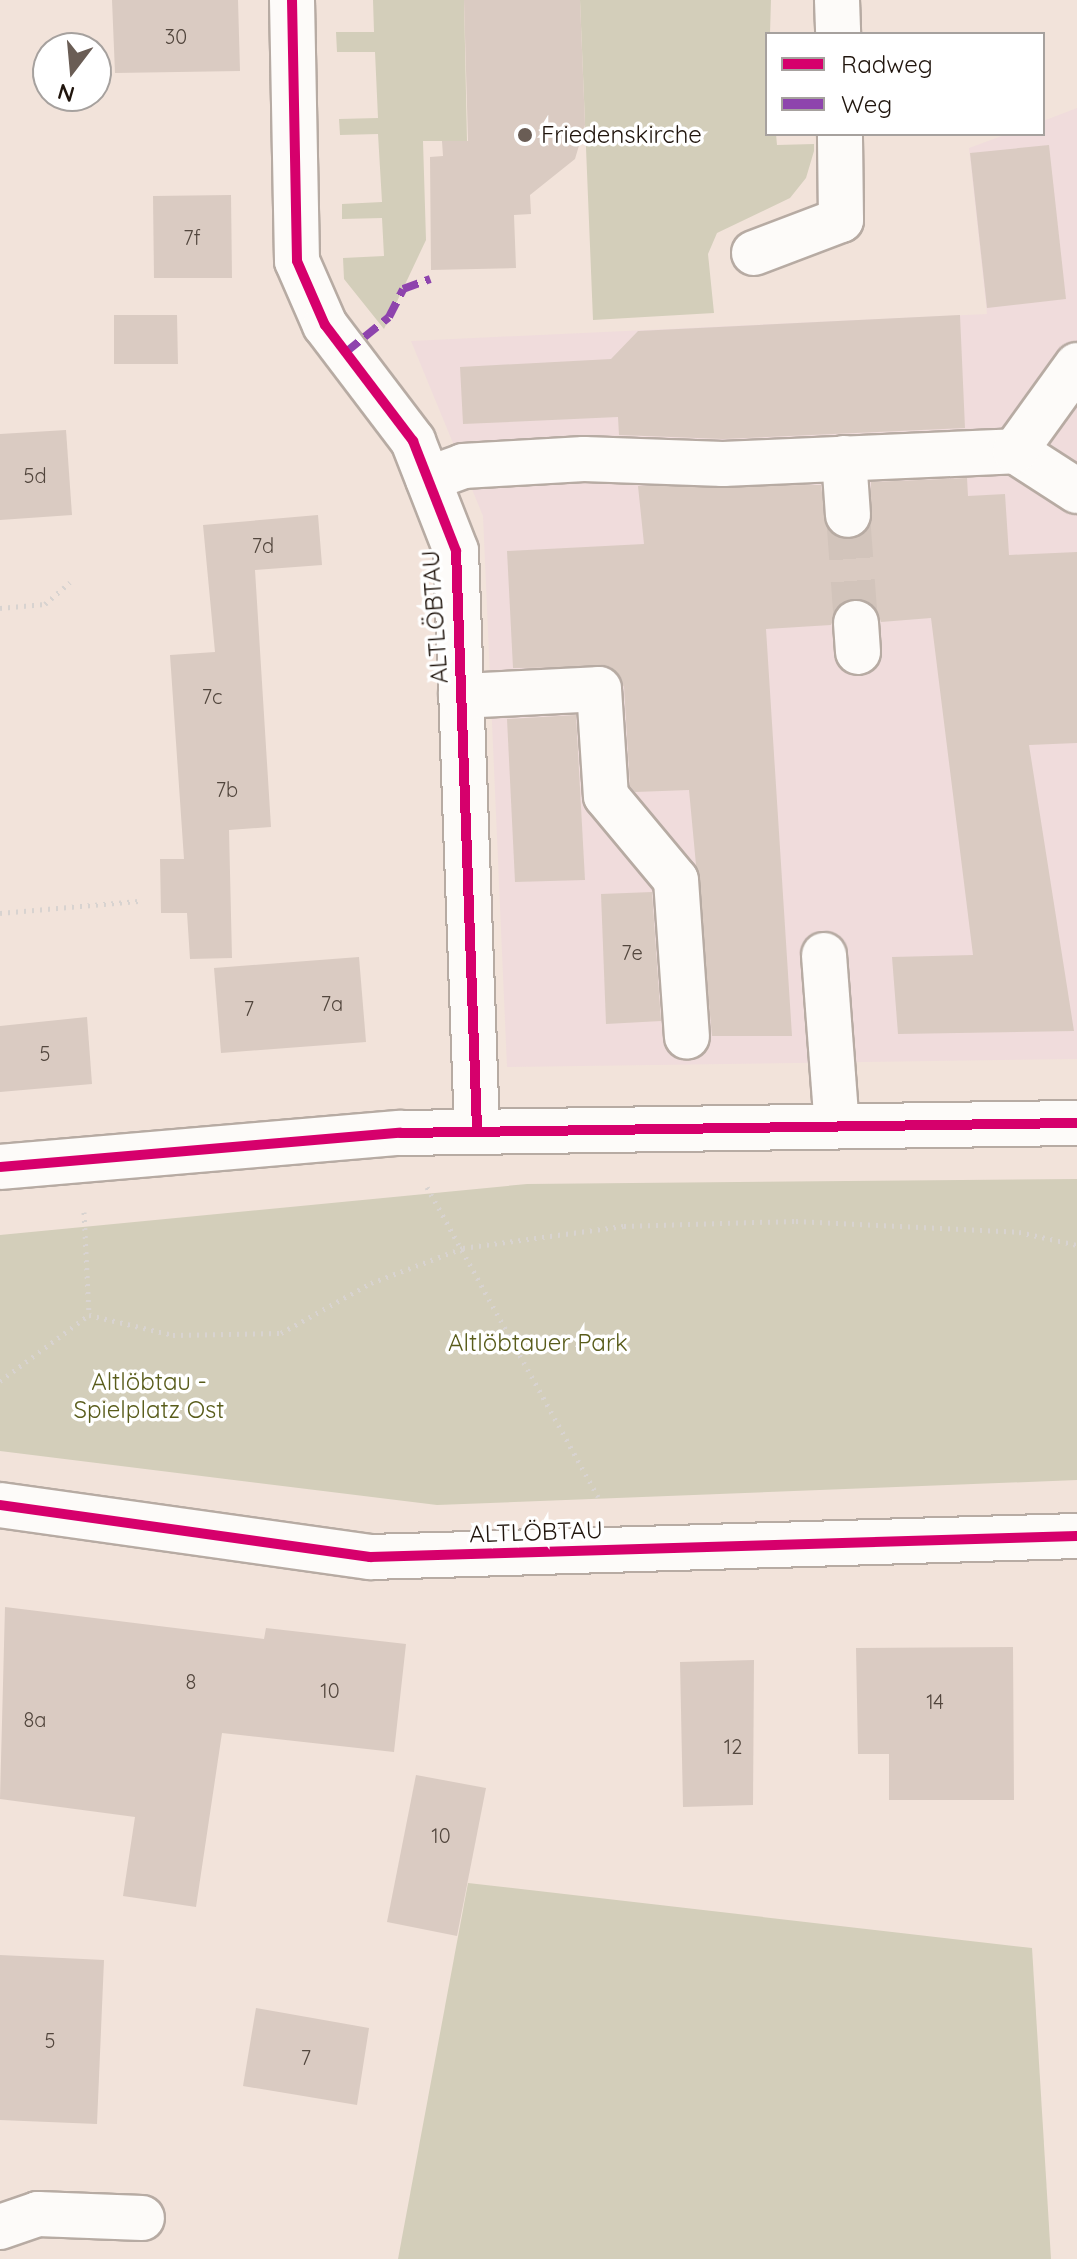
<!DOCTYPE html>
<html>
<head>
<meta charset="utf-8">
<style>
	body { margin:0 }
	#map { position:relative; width:1077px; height:2259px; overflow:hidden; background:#f2e3da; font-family:Quicksand,sans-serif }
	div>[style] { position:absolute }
	.industrial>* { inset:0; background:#f0dcdc }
	.green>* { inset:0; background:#d3ceba }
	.building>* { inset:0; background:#dacbc2 }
	.minor-tunnel>* { height:44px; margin-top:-22px; transform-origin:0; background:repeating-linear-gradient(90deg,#d2c4bb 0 44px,transparent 0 66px) }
	.path>* { height:5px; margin-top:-2.5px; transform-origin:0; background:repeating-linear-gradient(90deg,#d8d3d0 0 2px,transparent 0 8px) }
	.roads { filter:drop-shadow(2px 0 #b7aba3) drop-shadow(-2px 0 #b7aba3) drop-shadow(0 2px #b7aba3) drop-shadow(0 -2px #b7aba3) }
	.minor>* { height:44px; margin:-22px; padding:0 22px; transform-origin:22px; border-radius:22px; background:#fdfbf9 }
	.quiet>* { height:8px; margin-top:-4px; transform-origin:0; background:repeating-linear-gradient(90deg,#8e44ad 0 16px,transparent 0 24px) }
	.cycleway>* { height:10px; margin:-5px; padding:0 5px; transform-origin:5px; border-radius:5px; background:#d6006c }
	.dots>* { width:22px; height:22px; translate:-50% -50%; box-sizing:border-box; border:4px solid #fff; border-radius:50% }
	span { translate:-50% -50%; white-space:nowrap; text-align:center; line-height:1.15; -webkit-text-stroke:7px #fff; paint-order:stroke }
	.number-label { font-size:20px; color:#52463d }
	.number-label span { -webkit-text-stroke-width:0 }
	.poi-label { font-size:24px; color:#20150d }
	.left { translate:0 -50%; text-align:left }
	.street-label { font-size:24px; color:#20150d }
	.park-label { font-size:24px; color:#595c1b }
	.legend { position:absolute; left:765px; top:32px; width:280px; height:104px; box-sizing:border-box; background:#fff; border:2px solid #a6a19e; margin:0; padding:10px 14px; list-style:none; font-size:24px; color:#20150d }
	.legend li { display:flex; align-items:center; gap:16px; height:40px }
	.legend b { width:40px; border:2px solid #a6a19e }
	.north { position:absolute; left:32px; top:32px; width:80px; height:80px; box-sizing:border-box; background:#fff; border:2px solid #a6a19e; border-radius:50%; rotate:196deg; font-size:22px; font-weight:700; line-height:32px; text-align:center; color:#20150d }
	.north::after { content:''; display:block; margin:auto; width:28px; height:36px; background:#6a5d55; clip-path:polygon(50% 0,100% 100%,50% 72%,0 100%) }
</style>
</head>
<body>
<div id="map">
	<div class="industrial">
		<i style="clip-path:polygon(1077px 108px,1077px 1059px,507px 1067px,483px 516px,411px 341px,987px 314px,969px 148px,1007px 134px,1043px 134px,1043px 121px)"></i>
	</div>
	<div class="green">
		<i style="clip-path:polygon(373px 0,464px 0,467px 141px,423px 141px,426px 240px,384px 329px,344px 279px,343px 258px,384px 256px,382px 218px,342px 219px,342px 204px,382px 202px,378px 134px,340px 135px,339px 119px,378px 118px,375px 52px,337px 52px,336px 32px,374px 32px)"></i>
		<i style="clip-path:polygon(580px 0,771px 0,767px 134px,776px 134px,777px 145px,814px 144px,814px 151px,806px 178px,790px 198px,717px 233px,708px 254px,714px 313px,593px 320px)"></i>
		<i style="clip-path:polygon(1077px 1179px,1077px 1480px,437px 1505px,0 1451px,0 1235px,527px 1184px)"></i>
		<i style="clip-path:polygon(468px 1883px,1032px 1948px,1051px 2259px,398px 2259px)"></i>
	</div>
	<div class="building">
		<i style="clip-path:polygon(112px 0,238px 0,240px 71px,115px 73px)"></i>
		<i style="clip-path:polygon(464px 0,580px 0,585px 125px,575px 159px,530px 195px,531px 214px,514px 215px,516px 268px,431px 270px,430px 157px,443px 156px,442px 141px,468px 141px)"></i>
		<i style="clip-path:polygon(1049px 145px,1066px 299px,987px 308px,970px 153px)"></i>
		<i style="clip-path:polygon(231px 195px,232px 278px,154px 278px,153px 196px)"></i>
		<i style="clip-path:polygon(114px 315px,177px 315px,178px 364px,114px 364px)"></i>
		<i style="clip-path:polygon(960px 315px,965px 428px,723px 439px,619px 435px,618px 417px,463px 424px,460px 367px,611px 359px,638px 331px)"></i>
		<i style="clip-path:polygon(66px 430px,72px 515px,0 520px,0 434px)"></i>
		<i style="clip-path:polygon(967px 478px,968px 496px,1005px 494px,1009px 555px,1077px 552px,1077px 743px,1029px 745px,1074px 1031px,898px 1034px,892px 957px,973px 955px,931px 618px,881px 622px,876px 608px,855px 598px,841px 603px,831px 625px,766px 629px,792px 1036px,712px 1036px,689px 790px,635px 792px,630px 786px,624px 687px,611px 667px,513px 668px,507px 551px,644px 544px,638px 486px,821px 485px,827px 528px,849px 540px,871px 525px,871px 482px)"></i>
		<i style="clip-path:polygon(318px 515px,322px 565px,255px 570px,271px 827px,229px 830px,232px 958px,190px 959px,187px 913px,161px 913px,160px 859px,184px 859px,170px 655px,215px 652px,203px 525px)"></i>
		<i style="clip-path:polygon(576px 715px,585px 880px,515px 882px,507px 719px)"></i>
		<i style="clip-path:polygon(652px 892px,661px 1021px,606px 1024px,601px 894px)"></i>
		<i style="clip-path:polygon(359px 957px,366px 1042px,221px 1053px,214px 968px)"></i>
		<i style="clip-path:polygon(87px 1017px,92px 1084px,0 1092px,0 1026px)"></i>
		<i style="clip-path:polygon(5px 1607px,264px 1639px,266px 1628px,406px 1644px,394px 1752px,222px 1733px,196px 1907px,123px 1896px,135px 1817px,0 1799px)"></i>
		<i style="clip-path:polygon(1013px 1647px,1014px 1800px,889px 1800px,889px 1754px,858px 1754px,856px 1648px)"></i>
		<i style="clip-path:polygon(754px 1660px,753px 1805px,683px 1807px,680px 1662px)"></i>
		<i style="clip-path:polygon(416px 1775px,486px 1788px,457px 1936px,387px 1922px)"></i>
		<i style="clip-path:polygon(0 1955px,104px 1960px,97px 2124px,0 2120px)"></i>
		<i style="clip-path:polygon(256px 2008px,369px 2028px,357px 2105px,243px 2086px)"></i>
	</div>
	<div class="minor-tunnel">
		<i style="left:848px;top:515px;width:108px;rotate:85.8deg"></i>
	</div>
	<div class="path">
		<i style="left:0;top:608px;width:45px;rotate:-5.1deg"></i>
		<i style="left:45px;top:604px;width:33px;rotate:-41deg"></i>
		<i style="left:0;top:913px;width:139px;rotate:-5deg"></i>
		<i style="left:427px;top:1187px;width:354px;rotate:61.1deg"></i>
		<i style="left:84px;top:1212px;width:103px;rotate:87.2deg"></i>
		<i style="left:0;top:1381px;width:111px;rotate:-36.6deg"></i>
		<i style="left:89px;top:1315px;width:86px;rotate:13.4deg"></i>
		<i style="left:173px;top:1335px;width:108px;rotate:-1.1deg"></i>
		<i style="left:281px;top:1333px;width:103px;rotate:-29.1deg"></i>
		<i style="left:371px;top:1283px;width:98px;rotate:-20.8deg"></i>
		<i style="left:463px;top:1248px;width:162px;rotate:-7.8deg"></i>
		<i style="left:624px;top:1226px;width:172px;rotate:-1.7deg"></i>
		<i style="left:796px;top:1221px;width:223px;rotate:2.8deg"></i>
		<i style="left:1019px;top:1232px;width:59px;rotate:12.6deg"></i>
	</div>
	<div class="roads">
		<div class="minor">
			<i style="left:292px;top:0;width:261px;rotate:88.9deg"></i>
			<i style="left:297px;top:261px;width:70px;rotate:66.4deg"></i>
			<i style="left:325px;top:325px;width:146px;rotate:52.8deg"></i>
			<i style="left:413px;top:441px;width:118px;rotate:68.6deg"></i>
			<i style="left:456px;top:551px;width:579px;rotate:87.92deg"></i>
			<i style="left:837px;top:0;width:34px;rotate:88deg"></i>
			<i style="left:754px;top:253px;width:93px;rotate:-20.8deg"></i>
			<i style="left:841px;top:220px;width:86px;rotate:-90.7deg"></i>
			<i style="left:1015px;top:451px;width:74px;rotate:32.8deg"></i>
			<i style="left:844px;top:458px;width:57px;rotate:86deg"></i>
			<i style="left:428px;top:479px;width:37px;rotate:-20deg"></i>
			<i style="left:463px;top:466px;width:121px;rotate:-3.3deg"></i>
			<i style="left:584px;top:459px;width:139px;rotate:2.1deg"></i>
			<i style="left:723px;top:464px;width:292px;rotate:-2.5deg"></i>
			<i style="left:1015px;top:451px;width:106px;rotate:-54.2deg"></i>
			<i style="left:856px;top:623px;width:29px;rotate:86deg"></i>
			<i style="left:461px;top:696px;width:138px;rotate:-2.9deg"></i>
			<i style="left:599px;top:689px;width:107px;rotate:86.3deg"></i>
			<i style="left:606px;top:796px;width:109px;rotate:50.2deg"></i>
			<i style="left:676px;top:880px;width:157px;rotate:86deg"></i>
			<i style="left:824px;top:955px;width:171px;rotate:85.7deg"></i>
			<i style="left:0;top:1167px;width:401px;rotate:-4.9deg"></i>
			<i style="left:400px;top:1133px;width:677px;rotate:-0.85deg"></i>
			<i style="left:0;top:1505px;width:374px;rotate:8deg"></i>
			<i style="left:370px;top:1557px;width:707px;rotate:-1.7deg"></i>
			<i style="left:0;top:2227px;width:40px;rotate:-18.9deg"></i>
			<i style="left:38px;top:2214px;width:104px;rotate:2.2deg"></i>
		</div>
	</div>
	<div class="quiet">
		<i style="left:346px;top:352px;width:55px;rotate:-39.1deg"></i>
		<i style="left:389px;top:317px;width:31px;rotate:-63deg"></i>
		<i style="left:403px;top:289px;width:29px;rotate:-20deg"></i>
	</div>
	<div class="cycleway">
		<i style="left:292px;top:0;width:261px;rotate:88.9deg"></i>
		<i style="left:297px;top:261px;width:70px;rotate:66.4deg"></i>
		<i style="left:325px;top:325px;width:146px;rotate:52.8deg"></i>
		<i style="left:413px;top:441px;width:118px;rotate:68.6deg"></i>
		<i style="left:456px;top:551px;width:579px;rotate:87.92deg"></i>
		<i style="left:0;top:1167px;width:401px;rotate:-4.9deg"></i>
		<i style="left:400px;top:1133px;width:677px;rotate:-0.85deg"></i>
		<i style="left:0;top:1505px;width:374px;rotate:8deg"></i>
		<i style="left:370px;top:1557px;width:707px;rotate:-1.7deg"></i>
	</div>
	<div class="dots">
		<i style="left:525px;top:135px;background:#6a5d55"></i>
	</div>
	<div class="number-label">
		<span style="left:176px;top:36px">30</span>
		<span style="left:192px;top:237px">7f</span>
		<span style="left:35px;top:475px">5d</span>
		<span style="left:263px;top:545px">7d</span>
		<span style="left:212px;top:696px">7c</span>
		<span style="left:227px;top:789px">7b</span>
		<span style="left:632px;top:952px">7e</span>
		<span style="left:332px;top:1003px">7a</span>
		<span style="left:249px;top:1008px">7</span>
		<span style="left:45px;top:1053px">5</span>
		<span style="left:191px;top:1681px">8</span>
		<span style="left:330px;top:1690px">10</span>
		<span style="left:935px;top:1701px">14</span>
		<span style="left:35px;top:1719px">8a</span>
		<span style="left:733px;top:1746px">12</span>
		<span style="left:441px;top:1835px">10</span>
		<span style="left:50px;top:2040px">5</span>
		<span style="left:306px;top:2057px">7</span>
	</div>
	<div class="poi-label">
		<span class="left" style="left:541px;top:135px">Friedenskirche</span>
	</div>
	<div class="street-label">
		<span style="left:435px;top:617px;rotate:-94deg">ALTLÖBTAU</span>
		<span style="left:536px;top:1532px;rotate:-2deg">ALTLÖBTAU</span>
	</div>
	<div class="park-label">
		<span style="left:538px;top:1343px">Altlöbtauer Park</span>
		<span style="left:149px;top:1396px">Altlöbtau -<br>Spielplatz Ost</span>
	</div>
	<ul class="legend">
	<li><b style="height:10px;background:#d6006c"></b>Radweg</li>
	<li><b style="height:10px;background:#8e44ad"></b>Weg</li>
	</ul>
	<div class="north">N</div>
</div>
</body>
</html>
